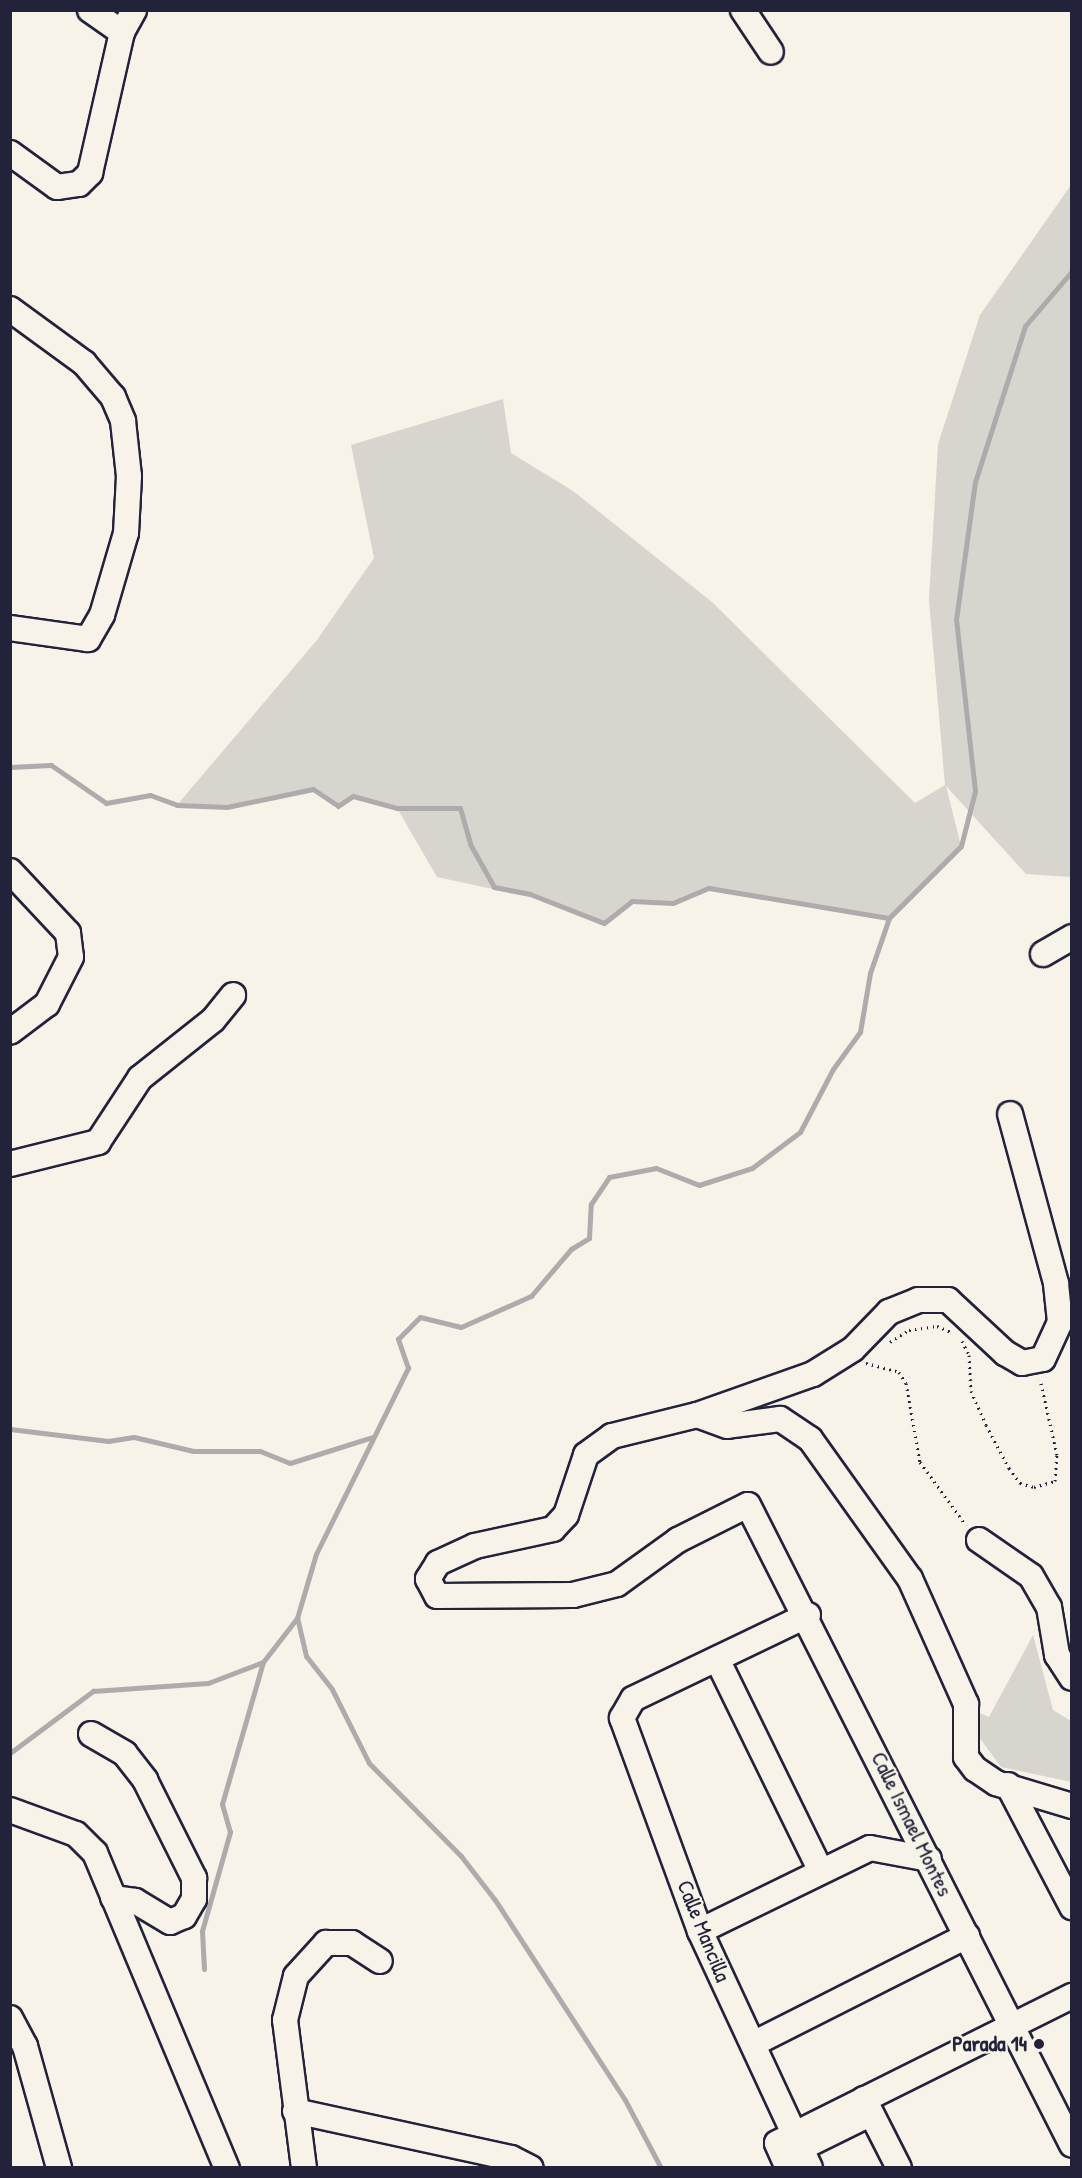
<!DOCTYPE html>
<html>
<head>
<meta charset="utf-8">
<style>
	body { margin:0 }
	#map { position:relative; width:1082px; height:2178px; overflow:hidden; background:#f7f3e8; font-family:"Patrick Hand",sans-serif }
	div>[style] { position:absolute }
	.green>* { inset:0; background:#d8d5cf }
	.stream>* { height:5px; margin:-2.5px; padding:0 2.5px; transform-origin:2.5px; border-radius:2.5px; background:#aeabad }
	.path>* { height:3px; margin-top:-1.5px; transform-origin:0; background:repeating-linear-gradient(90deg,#22223b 0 1.5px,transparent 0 6px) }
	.roads { filter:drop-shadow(2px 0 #22223b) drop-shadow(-2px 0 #22223b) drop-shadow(0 2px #22223b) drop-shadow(0 -2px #22223b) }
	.minor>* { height:24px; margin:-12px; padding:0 12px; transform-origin:12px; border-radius:12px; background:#f7f3e8 }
	.dots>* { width:16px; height:16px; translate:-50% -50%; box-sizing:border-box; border:3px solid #f7f3e8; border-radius:50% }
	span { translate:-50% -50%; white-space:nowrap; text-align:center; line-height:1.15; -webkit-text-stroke:4.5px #f7f3e8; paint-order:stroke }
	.street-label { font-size:22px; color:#22223b }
	.poi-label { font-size:22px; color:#22223b; font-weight:700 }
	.right { translate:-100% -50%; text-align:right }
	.frame { position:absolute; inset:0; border:12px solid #22223b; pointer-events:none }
</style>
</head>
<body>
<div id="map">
	<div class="green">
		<i style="clip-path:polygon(1071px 185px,1071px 877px,1026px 874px,946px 786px,961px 846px,889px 918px,709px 888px,673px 903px,632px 901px,604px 923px,544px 900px,437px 877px,397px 808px,353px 796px,338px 806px,312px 789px,227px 807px,177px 805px,317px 640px,374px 558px,351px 445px,503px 399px,511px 453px,573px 491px,712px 602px,915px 803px,945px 785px,929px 600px,938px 444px,980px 315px)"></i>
		<i style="clip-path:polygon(1033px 1635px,1053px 1710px,1071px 1721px,1071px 1782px,1001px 1767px,973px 1729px,973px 1710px,989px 1717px)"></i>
	</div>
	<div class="stream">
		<i style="left:10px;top:767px;width:41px;rotate:-2.8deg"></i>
		<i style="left:51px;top:765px;width:67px;rotate:34.6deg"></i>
		<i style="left:106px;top:803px;width:45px;rotate:-10.3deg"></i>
		<i style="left:150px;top:795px;width:29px;rotate:20deg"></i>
		<i style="left:177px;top:805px;width:50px;rotate:2.3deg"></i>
		<i style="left:227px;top:807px;width:88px;rotate:-11.8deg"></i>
		<i style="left:313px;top:789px;width:30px;rotate:34deg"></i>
		<i style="left:338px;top:806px;width:18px;rotate:-34deg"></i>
		<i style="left:353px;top:796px;width:46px;rotate:15.3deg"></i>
		<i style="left:397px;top:808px;width:63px"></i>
		<i style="left:460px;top:808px;width:37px;rotate:74deg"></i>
		<i style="left:470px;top:844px;width:49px;rotate:60.8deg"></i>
		<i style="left:494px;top:887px;width:37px;rotate:11deg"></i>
		<i style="left:530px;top:894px;width:79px;rotate:21.4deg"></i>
		<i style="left:604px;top:923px;width:36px;rotate:-38deg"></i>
		<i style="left:632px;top:901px;width:41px;rotate:2.8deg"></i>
		<i style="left:673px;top:903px;width:39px;rotate:-23deg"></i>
		<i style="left:709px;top:888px;width:182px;rotate:9.5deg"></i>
		<i style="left:10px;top:1429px;width:99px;rotate:7deg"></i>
		<i style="left:108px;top:1441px;width:26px;rotate:-9deg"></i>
		<i style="left:134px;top:1437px;width:61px;rotate:13.3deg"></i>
		<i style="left:193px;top:1451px;width:67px"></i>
		<i style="left:260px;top:1451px;width:32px;rotate:22deg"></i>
		<i style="left:290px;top:1463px;width:87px;rotate:-17.4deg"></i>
		<i style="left:10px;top:1753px;width:104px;rotate:-36.8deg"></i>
		<i style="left:93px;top:1691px;width:115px;rotate:-4deg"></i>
		<i style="left:208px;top:1683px;width:59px;rotate:-20.9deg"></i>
		<i style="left:263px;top:1662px;width:56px;rotate:-52.3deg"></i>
		<i style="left:204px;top:1969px;width:38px;rotate:-93deg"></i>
		<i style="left:202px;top:1931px;width:103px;rotate:-74.2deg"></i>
		<i style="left:230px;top:1832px;width:29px;rotate:-106deg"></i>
		<i style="left:222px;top:1804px;width:148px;rotate:-73.9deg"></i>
		<i style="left:661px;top:2168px;width:77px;rotate:-117.9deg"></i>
		<i style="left:625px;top:2100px;width:239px;rotate:-123deg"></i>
		<i style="left:495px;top:1900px;width:56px;rotate:-127.7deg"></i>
		<i style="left:461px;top:1856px;width:131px;rotate:-134.7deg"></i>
		<i style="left:369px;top:1763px;width:83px;rotate:-116.6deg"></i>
		<i style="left:332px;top:1689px;width:42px;rotate:-128.2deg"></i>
		<i style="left:306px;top:1656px;width:39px;rotate:-103deg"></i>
		<i style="left:297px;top:1618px;width:67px;rotate:-73.5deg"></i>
		<i style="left:316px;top:1554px;width:208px;rotate:-63.7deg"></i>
		<i style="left:408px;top:1368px;width:31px;rotate:-109deg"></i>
		<i style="left:398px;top:1339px;width:31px;rotate:-45deg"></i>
		<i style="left:420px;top:1317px;width:42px;rotate:13.7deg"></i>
		<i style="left:461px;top:1327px;width:77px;rotate:-23.9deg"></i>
		<i style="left:531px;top:1296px;width:62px;rotate:-49.6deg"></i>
		<i style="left:571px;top:1249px;width:21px;rotate:-31deg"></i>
		<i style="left:589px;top:1238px;width:34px;rotate:-87deg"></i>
		<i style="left:591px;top:1204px;width:32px;rotate:-56deg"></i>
		<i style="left:609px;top:1177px;width:48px;rotate:-10.8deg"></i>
		<i style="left:656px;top:1168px;width:46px;rotate:21.6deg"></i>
		<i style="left:699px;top:1185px;width:56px;rotate:-17.8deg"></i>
		<i style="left:752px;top:1168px;width:60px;rotate:-36.9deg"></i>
		<i style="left:800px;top:1132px;width:71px;rotate:-62.4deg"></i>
		<i style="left:833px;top:1069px;width:46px;rotate:-53.9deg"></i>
		<i style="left:860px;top:1032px;width:60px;rotate:-80.4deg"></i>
		<i style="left:870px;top:973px;width:58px;rotate:-70.9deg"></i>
		<i style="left:889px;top:918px;width:102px;rotate:-45deg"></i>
		<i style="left:961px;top:846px;width:57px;rotate:-75.7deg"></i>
		<i style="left:975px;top:791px;width:172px;rotate:-96.3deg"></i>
		<i style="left:956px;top:620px;width:139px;rotate:-82.2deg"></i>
		<i style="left:975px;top:482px;width:164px;rotate:-72.2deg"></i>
		<i style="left:1025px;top:326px;width:72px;rotate:-49.5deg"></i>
	</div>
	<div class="path">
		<i style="left:962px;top:1341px;width:16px;rotate:63deg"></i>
		<i style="left:969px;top:1355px;width:36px;rotate:87deg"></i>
		<i style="left:971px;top:1391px;width:37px;rotate:66deg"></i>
		<i style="left:986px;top:1425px;width:49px;rotate:61.9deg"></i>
		<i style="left:1009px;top:1468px;width:19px;rotate:54deg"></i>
		<i style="left:1020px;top:1483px;width:15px;rotate:16deg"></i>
		<i style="left:1034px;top:1487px;width:22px;rotate:-16deg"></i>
		<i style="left:1055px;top:1481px;width:26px;rotate:-86deg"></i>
		<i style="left:1057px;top:1455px;width:78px;rotate:-102.6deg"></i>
		<i style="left:890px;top:1342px;width:22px;rotate:-32deg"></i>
		<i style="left:909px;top:1330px;width:28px;rotate:-8deg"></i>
		<i style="left:937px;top:1326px;width:15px;rotate:23deg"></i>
		<i style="left:866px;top:1363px;width:34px;rotate:15deg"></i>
		<i style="left:899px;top:1372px;width:13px;rotate:58deg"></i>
		<i style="left:906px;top:1383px;width:80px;rotate:80deg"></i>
		<i style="left:920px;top:1462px;width:78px;rotate:53.9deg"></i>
	</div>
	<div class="roads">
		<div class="minor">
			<i style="left:90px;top:10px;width:39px;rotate:35deg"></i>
			<i style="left:743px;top:10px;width:50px;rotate:56.3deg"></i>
			<i style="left:10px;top:153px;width:58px;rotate:35.9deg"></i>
			<i style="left:57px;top:187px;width:22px;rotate:-8deg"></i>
			<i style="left:79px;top:184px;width:16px;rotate:-45deg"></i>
			<i style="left:90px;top:173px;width:145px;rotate:-77.2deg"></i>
			<i style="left:122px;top:32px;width:25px;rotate:-61deg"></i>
			<i style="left:10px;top:309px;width:92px;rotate:36.1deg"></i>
			<i style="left:84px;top:363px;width:45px;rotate:49.5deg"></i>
			<i style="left:113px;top:397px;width:26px;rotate:67deg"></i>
			<i style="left:123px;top:421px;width:55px;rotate:83.8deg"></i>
			<i style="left:129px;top:476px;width:57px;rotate:93deg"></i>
			<i style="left:126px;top:533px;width:85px;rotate:106.3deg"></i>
			<i style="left:102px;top:615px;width:28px;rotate:120deg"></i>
			<i style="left:88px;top:639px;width:79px;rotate:-172deg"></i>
			<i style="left:10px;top:871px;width:85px;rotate:46.9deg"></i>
			<i style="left:68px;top:933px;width:24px;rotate:83deg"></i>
			<i style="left:71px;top:957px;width:53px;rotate:117.1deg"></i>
			<i style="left:47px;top:1004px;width:46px;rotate:142.9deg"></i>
			<i style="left:1043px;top:954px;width:34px;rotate:-30deg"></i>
			<i style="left:10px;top:1164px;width:91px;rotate:-14deg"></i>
			<i style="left:98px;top:1142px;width:77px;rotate:-56.7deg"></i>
			<i style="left:140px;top:1078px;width:93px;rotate:-38.5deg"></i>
			<i style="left:213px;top:1020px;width:32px;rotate:-51deg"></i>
			<i style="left:697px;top:1415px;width:123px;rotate:-19.5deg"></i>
			<i style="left:813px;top:1374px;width:47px;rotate:-32deg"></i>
			<i style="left:853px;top:1349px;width:52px;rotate:-45.8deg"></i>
			<i style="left:889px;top:1312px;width:31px;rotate:-22deg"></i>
			<i style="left:918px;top:1300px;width:30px"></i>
			<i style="left:948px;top:1300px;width:78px;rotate:42.9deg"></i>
			<i style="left:1005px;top:1353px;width:20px;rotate:30deg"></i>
			<i style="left:1022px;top:1363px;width:21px;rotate:-11deg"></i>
			<i style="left:1043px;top:1359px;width:41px;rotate:-65.3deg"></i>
			<i style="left:1060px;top:1322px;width:39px;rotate:-96deg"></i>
			<i style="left:1056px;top:1283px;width:175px;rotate:-105.2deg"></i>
			<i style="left:979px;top:1540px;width:63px;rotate:34.7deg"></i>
			<i style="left:1031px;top:1576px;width:36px;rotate:60deg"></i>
			<i style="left:1049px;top:1607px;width:49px;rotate:80.5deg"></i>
			<i style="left:1057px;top:1655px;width:27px;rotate:57deg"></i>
			<i style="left:808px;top:1615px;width:194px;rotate:154.4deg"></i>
			<i style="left:633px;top:1699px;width:22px;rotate:120deg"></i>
			<i style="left:622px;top:1718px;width:227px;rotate:69.9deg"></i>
			<i style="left:700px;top:1931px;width:261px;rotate:65.1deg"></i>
			<i style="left:717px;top:1659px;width:234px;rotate:63.9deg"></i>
			<i style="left:91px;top:1734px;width:39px;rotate:30deg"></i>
			<i style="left:125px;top:1754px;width:33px;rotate:52deg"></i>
			<i style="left:145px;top:1780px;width:110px;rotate:63.4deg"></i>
			<i style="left:194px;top:1878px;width:21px;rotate:90deg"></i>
			<i style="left:194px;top:1899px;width:20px;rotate:120deg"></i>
			<i style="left:184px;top:1916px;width:15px;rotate:157deg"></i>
			<i style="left:170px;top:1922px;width:41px;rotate:-149deg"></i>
			<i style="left:135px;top:1901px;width:22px;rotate:-172deg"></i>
			<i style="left:1008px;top:1785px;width:138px;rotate:62.3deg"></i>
			<i style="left:1072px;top:1806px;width:79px;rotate:-163.2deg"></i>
			<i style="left:996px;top:1783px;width:25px;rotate:-146deg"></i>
			<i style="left:975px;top:1769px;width:15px;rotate:-127deg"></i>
			<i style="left:966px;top:1757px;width:53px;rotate:-90deg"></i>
			<i style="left:966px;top:1704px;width:137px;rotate:-114.1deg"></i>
			<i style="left:910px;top:1579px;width:172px;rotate:-125.5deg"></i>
			<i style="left:810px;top:1439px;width:36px;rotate:-146deg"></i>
			<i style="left:780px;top:1419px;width:53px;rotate:172.5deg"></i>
			<i style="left:727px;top:1426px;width:32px;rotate:-160deg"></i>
			<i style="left:697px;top:1415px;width:88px;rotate:166.1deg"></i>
			<i style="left:612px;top:1436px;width:32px;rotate:144deg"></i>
			<i style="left:586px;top:1455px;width:63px;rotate:108.4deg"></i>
			<i style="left:566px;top:1515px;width:19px;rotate:133deg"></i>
			<i style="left:553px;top:1529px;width:80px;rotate:167.7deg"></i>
			<i style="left:475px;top:1546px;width:41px;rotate:155.3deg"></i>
			<i style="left:438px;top:1563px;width:19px;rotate:122deg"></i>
			<i style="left:428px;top:1579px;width:19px;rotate:62deg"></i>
			<i style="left:437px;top:1596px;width:136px;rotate:-0.4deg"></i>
			<i style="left:573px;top:1595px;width:45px;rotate:-14deg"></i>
			<i style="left:617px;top:1584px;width:75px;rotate:-35.8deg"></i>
			<i style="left:678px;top:1540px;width:78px;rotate:-26.6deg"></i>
			<i style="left:748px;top:1505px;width:717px;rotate:63.15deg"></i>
			<i style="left:10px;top:1810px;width:70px;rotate:20deg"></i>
			<i style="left:76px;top:1834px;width:27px;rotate:45deg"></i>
			<i style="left:95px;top:1853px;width:342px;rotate:67.3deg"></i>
			<i style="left:700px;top:1931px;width:189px;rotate:-26deg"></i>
			<i style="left:870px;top:1848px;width:60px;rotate:10.6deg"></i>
			<i style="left:10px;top:2018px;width:32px;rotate:62deg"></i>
			<i style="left:25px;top:2046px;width:127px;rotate:74.4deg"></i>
			<i style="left:753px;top:2044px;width:240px;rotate:-26.8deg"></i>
			<i style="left:864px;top:2099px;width:77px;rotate:63.1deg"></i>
			<i style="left:295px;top:2111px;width:221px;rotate:12.3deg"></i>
			<i style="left:511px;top:2158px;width:22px;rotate:27deg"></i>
			<i style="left:801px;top:2148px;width:70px;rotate:-26.2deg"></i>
			<i style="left:304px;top:2168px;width:149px;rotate:-97.3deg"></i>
			<i style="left:285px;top:2020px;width:45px;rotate:-76deg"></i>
			<i style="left:296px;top:1976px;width:45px;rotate:-47.7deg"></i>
			<i style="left:326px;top:1943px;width:26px"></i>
			<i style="left:352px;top:1943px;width:33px;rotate:33deg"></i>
			<i style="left:788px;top:2168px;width:27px;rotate:-114deg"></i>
			<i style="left:777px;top:2143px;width:330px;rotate:-26.5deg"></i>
		</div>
	</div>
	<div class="dots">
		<i style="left:1039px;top:2044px;background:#22223b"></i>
	</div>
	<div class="street-label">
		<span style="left:912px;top:1824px;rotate:64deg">Calle Ismael Montes</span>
		<span style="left:704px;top:1931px;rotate:68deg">Calle Mancilla</span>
	</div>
	<div class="poi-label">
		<span class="right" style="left:1027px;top:2044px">Parada 14</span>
	</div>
	<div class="frame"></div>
</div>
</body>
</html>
